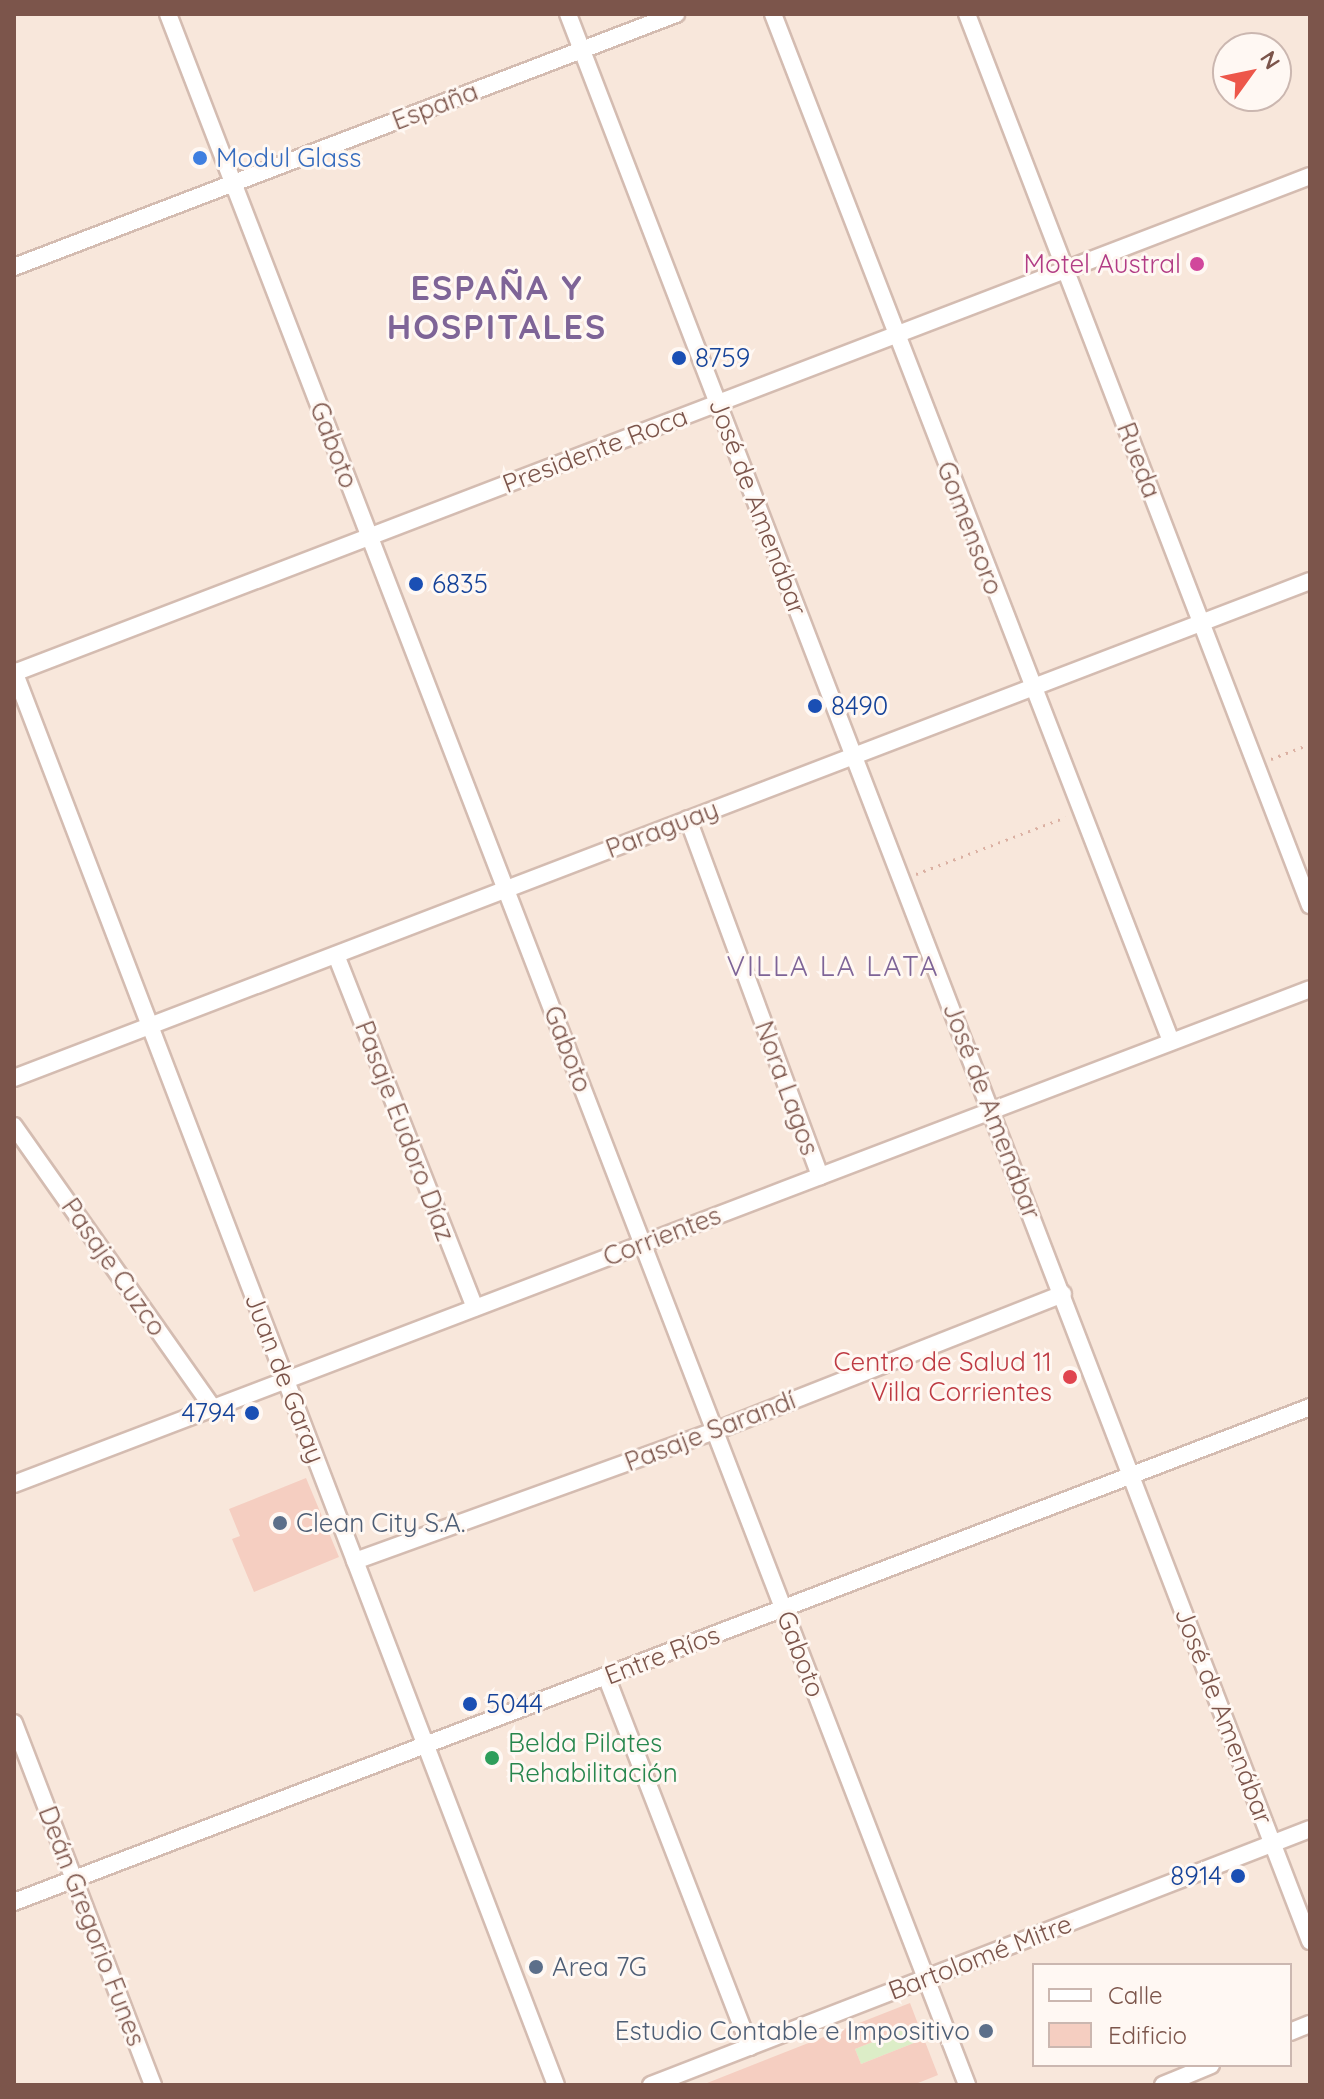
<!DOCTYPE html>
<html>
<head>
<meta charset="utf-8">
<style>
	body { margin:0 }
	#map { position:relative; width:1324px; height:2099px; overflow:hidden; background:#fef4eb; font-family:Quicksand,sans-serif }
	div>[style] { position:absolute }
	.residential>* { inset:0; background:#f8e7db }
	.green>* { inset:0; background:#dcedc7 }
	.building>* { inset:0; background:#f5cec1 }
	.path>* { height:3px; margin-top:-1.5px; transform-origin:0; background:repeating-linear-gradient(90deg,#dbb0a2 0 2px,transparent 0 8px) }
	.roads { filter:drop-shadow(2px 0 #d4bcb1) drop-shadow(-2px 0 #d4bcb1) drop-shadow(0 2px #d4bcb1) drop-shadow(0 -2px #d4bcb1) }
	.street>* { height:16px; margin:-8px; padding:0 8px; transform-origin:8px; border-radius:8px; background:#fff }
	.dots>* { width:22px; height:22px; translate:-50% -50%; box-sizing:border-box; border:4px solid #fff8f3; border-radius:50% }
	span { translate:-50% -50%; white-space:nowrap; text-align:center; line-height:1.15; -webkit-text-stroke:6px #fff8f3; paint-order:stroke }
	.street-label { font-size:26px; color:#7c554b }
	.shop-label { font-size:26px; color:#366cbe }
	.left { translate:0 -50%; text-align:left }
	.hotel-label { font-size:26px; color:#b23c85 }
	.right { translate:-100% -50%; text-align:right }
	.transit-label { font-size:26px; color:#164399 }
	.health-label { font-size:26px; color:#be3a42 }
	.service-label { font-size:26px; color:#4e5e75 }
	.leisure-label { font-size:26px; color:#27864d }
	.neighbourhood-label { font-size:28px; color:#7e6497; letter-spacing:2px }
	.district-label { font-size:34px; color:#7e6497; font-weight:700; letter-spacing:2px }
	.frame { position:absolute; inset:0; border:16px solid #7c554b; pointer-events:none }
	.legend { position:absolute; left:1032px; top:1963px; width:260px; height:104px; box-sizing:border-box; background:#fff8f3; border:2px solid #cbb7b0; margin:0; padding:10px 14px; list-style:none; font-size:24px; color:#7c554b }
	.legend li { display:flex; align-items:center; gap:16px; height:40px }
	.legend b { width:40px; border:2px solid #cbb7b0 }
	.north { position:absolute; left:1212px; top:32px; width:80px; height:80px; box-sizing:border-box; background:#fff8f3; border:2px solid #cbb7b0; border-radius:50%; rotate:57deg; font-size:22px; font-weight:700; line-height:32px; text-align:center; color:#7c554b }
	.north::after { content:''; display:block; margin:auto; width:28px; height:36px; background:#ed574a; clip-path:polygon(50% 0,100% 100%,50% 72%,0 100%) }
</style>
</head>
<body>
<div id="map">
	<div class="residential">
		<i style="clip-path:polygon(evenodd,14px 14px,1310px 14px,1310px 2085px,14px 2085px,14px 14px,1228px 48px,1276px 48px,1276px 96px,1228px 96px,1228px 48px,14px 14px,1034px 1965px,1290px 1965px,1290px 2065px,1034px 2065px,1034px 1965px)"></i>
	</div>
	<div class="green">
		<i style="clip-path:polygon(918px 2024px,924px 2039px,861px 2064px,855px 2049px)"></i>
	</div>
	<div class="building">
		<i style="clip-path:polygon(306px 1478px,339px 1557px,254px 1592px,232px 1539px,240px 1536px,229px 1509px)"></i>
		<i style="clip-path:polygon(910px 2003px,918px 2024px,855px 2049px,861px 2064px,924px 2039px,938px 2075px,913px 2085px,702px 2085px)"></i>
	</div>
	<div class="path">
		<i style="left:1271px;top:759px;width:42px;rotate:-21deg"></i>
		<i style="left:916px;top:874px;width:160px;rotate:-20.8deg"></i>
	</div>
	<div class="roads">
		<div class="street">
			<i style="left:168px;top:14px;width:2220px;rotate:68.9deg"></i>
			<i style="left:568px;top:14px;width:2065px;rotate:68.94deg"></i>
			<i style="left:773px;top:14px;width:1101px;rotate:68.82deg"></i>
			<i style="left:967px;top:14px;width:955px;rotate:68.95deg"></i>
			<i style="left:14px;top:267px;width:709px;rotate:-20.92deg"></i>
			<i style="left:14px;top:671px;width:1514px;rotate:69.03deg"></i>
			<i style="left:14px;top:673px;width:1388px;rotate:-20.98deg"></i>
			<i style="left:688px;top:819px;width:381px;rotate:69.7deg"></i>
			<i style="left:336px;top:955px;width:379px;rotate:68.5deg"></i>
			<i style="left:14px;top:1078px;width:1388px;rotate:-20.98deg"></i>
			<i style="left:14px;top:1126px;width:345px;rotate:54.8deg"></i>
			<i style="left:14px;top:1484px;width:1387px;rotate:-20.9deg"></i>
			<i style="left:355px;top:1561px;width:383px;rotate:-19.9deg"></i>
			<i style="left:715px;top:1431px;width:374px;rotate:-21.5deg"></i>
			<i style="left:606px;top:1676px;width:398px;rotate:68.8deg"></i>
			<i style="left:14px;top:1723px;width:388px;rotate:69deg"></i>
			<i style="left:14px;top:1902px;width:1387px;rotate:-20.9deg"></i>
			<i style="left:1290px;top:2032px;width:22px;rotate:-22deg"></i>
			<i style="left:651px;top:2085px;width:707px;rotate:-21.23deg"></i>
			<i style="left:1163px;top:2085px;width:52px;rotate:-22.6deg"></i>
		</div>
	</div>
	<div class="dots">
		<i style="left:200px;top:158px;background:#3f7fe0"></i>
		<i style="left:1197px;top:264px;background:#d1479c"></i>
		<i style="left:679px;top:358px;background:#1a4fb4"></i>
		<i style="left:416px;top:584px;background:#1a4fb4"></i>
		<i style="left:815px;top:706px;background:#1a4fb4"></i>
		<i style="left:1070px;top:1377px;background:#e0444e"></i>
		<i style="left:252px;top:1413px;background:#1a4fb4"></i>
		<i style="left:280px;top:1523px;background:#5c6f8a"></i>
		<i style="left:470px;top:1704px;background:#1a4fb4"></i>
		<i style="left:492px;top:1758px;background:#2e9e5b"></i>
		<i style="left:1238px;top:1876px;background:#1a4fb4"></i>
		<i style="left:536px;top:1967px;background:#5c6f8a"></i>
		<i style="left:986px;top:2031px;background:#5c6f8a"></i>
	</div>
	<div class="street-label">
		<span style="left:435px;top:106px;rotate:-21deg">España</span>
		<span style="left:334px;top:445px;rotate:69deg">Gaboto</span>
		<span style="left:595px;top:450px;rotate:-21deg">Presidente Roca</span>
		<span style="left:1139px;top:460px;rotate:69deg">Rueda</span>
		<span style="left:758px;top:507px;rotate:69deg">José de Amenábar</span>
		<span style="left:970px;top:528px;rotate:69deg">Gomensoro</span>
		<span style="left:662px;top:829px;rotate:-21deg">Paraguay</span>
		<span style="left:568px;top:1049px;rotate:69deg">Gaboto</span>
		<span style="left:787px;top:1088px;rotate:70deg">Nora Lagos</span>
		<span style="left:992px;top:1111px;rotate:69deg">José de Amenábar</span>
		<span style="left:405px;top:1131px;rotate:69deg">Pasaje Eudoro Díaz</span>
		<span style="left:662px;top:1236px;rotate:-21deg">Corrientes</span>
		<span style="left:114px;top:1267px;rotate:55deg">Pasaje Cuzco</span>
		<span style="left:285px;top:1378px;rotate:69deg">Juan de Garay</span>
		<span style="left:710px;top:1431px;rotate:-21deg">Pasaje Sarandí</span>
		<span style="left:801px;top:1654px;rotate:69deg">Gaboto</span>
		<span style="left:662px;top:1655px;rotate:-21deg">Entre Ríos</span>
		<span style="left:1224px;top:1716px;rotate:69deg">José de Amenábar</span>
		<span style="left:92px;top:1926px;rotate:69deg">Deán Gregorio Funes</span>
		<span style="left:980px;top:1957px;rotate:-21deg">Bartolomé Mitre</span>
	</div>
	<div class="shop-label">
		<span class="left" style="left:216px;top:158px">Modul Glass</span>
	</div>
	<div class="hotel-label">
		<span class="right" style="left:1181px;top:264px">Motel Austral</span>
	</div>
	<div class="transit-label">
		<span class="left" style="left:695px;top:358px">8759</span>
		<span class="left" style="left:432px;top:584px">6835</span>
		<span class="left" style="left:831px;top:706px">8490</span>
		<span class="right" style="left:236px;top:1413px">4794</span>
		<span class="left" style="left:486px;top:1704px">5044</span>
		<span class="right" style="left:1222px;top:1876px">8914</span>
	</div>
	<div class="health-label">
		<span class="right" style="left:1052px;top:1377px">Centro de Salud 11<br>Villa Corrientes</span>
	</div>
	<div class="service-label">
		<span class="left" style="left:296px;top:1523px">Clean City S.A.</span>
		<span class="left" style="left:552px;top:1967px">Area 7G</span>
		<span class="right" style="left:970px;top:2031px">Estudio Contable e Impositivo</span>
	</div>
	<div class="leisure-label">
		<span class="left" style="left:508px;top:1758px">Belda Pilates<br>Rehabilitación</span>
	</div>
	<div class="neighbourhood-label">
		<span style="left:833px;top:966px">VILLA LA LATA</span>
	</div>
	<div class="district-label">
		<span style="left:497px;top:307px">ESPAÑA Y<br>HOSPITALES</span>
	</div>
	<div class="frame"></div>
	<ul class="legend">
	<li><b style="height:10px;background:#fff"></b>Calle</li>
	<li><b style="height:22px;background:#f5cec1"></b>Edificio</li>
	</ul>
	<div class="north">N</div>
</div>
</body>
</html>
